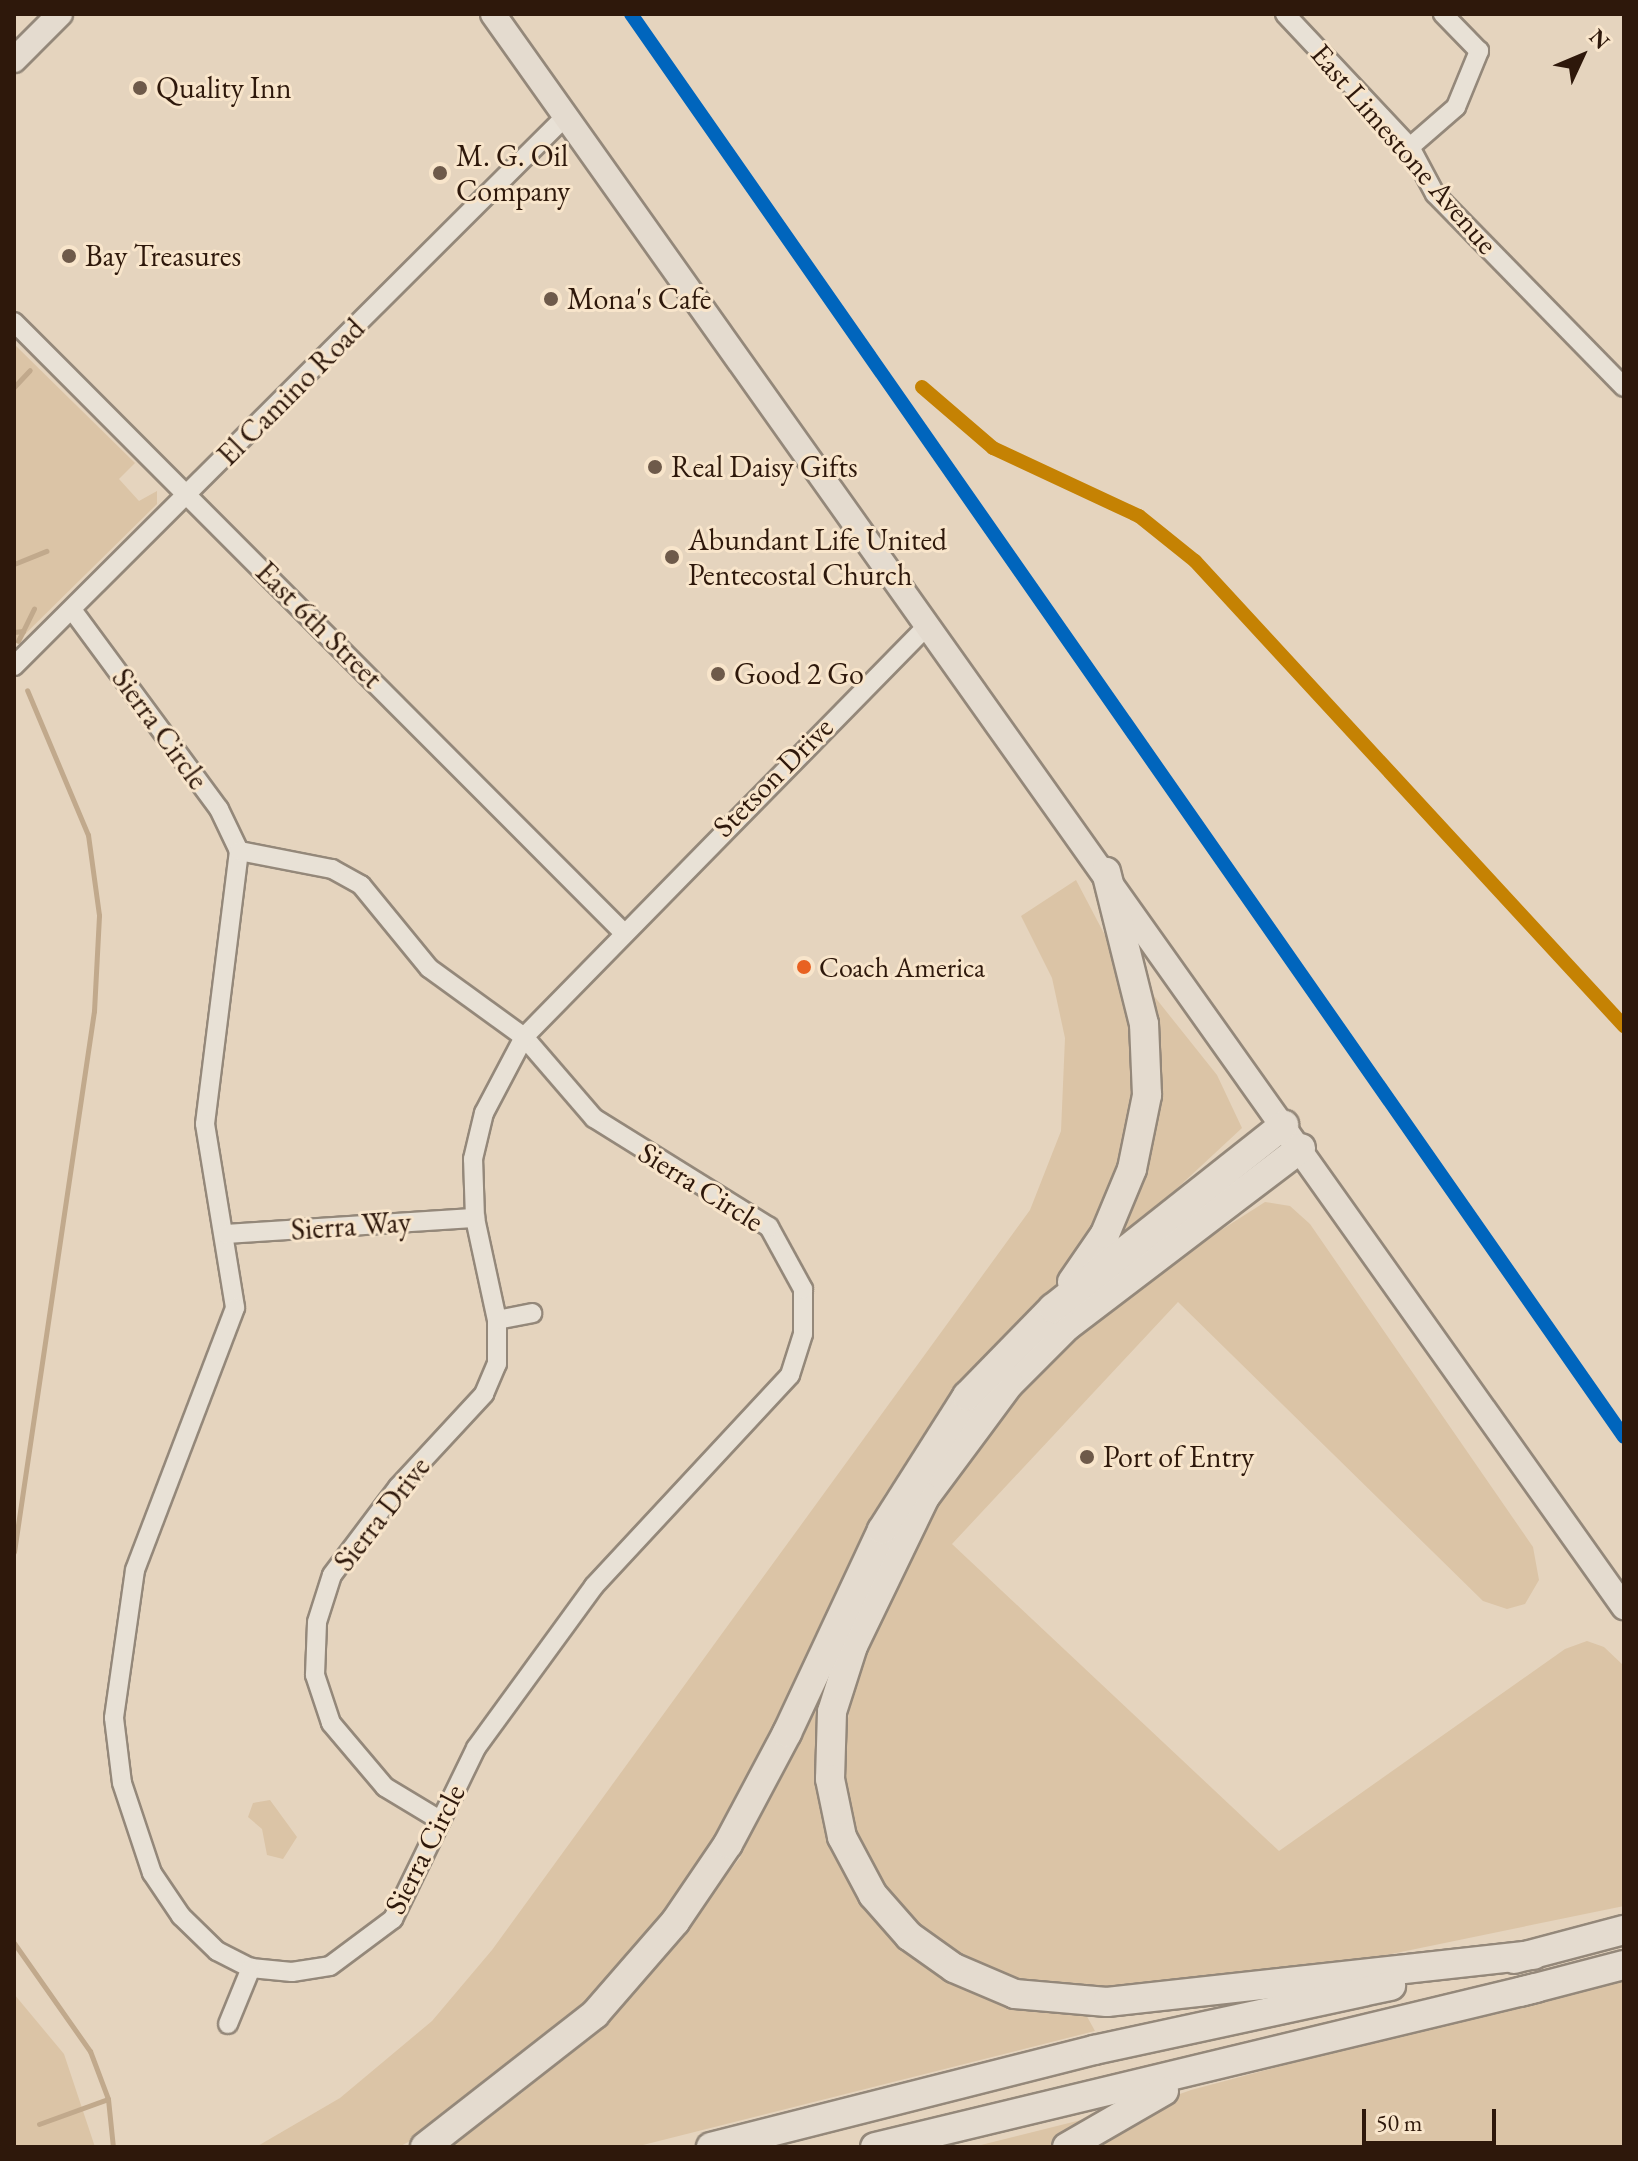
<!DOCTYPE html>
<html>
<head>
<meta charset="utf-8">
<style>
	body { margin:0 }
	#map { position:relative; width:1638px; height:2161px; overflow:hidden; background:#e5d4be; font-family:"EB Garamond",serif }
	div>[style] { position:absolute }
	.green>* { inset:0; background:#dbc4a6 }
	.stream>* { height:5px; margin:-2.5px; padding:0 2.5px; transform-origin:2.5px; border-radius:2.5px; background:#c1a98c }
	.roads { filter:drop-shadow(2px 0 #94887a) drop-shadow(-2px 0 #94887a) drop-shadow(0 2px #94887a) drop-shadow(0 -2px #94887a) }
	.minor>* { height:18px; margin:-9px; padding:0 9px; transform-origin:9px; border-radius:9px; background:#e8e1d6 }
	.major>* { height:24px; margin:-12px; padding:0 12px; transform-origin:12px; border-radius:12px; background:#e4dbcf }
	.highway>* { height:28px; margin:-14px; padding:0 14px; transform-origin:14px; border-radius:14px; background:#e4dbcf }
	.rail-1>* { height:14px; margin:-7px; padding:0 7px; transform-origin:7px; border-radius:7px; background:#0065bd }
	.rail-2>* { height:14px; margin:-7px; padding:0 7px; transform-origin:7px; border-radius:7px; background:#c58203 }
	.dots>* { width:22px; height:22px; translate:-50% -50%; box-sizing:border-box; border:4px solid #f8e5cb; border-radius:50% }
	span { translate:-50% -50%; white-space:nowrap; text-align:center; line-height:1.15; -webkit-text-stroke:6px #f8e5cb; paint-order:stroke }
	.bus-label { font-size:28px; color:#2e180b }
	.left { translate:0 -50%; text-align:left }
	.poi-label { font-size:30px; color:#2e180b }
	.street-label { font-size:30px; color:#2e180b }
	.frame { position:absolute; inset:0; border:16px solid #2e180b; pointer-events:none }
	.north { position:absolute; left:1542px; top:16px; width:80px; height:80px; -webkit-text-stroke:6px #f8e5cb; paint-order:stroke; rotate:46deg; font-size:22px; font-weight:700; line-height:32px; text-align:center; color:#2e180b }
	.north::after { content:''; display:block; margin:auto; width:28px; height:36px; background:#2e180b; clip-path:polygon(50% 0,100% 100%,50% 72%,0 100%) }
	.scale { position:absolute; left:1362px; top:2109px; width:134px; height:36px; box-sizing:border-box; border:4px solid #2e180b; border-top:0; padding-left:10px; font-size:24px; line-height:28px; white-space:nowrap; color:#2e180b; -webkit-text-stroke:6px #f8e5cb; paint-order:stroke }
</style>
</head>
<body>
<div id="map">
	<div class="green">
		<i style="clip-path:polygon(14px 344px,135px 463px,119px 479px,139px 501px,157px 491px,157px 504px,14px 645px)"></i>
		<i style="clip-path:polygon(1076px 880px,1119px 962px,1133px 1024px,1136px 1093px,1124px 1166px,1097px 1231px,1065px 1278px,960px 1385px,884px 1495px,755px 1781px,673px 1910px,543px 2051px,432px 2129px,399px 2147px,256px 2147px,340px 2098px,432px 2021px,492px 1950px,1030px 1210px,1061px 1131px,1065px 1038px,1052px 978px,1021px 916px)"></i>
		<i style="clip-path:polygon(1154px 996px,1217px 1075px,1242px 1128px,1102px 1258px,1129px 1208px)"></i>
		<i style="clip-path:polygon(1265px 1202px,1290px 1206px,1310px 1224px,1533px 1547px,1539px 1580px,1525px 1604px,1507px 1609px,1483px 1601px,1178px 1302px,952px 1544px,1279px 1851px,1565px 1649px,1587px 1641px,1604px 1647px,1624px 1666px,1624px 1906px,1294px 1974px,1107px 2000px,981px 1974px,896px 1908px,855px 1838px,840px 1756px,861px 1657px,922px 1526px,1006px 1405px,1135px 1285px)"></i>
		<i style="clip-path:polygon(827px 1666px,835px 1670px,825px 1697px,860px 1898px,898px 1946px,950px 1978px,1084px 2011px,1095px 2031px,635px 2147px,444px 2147px,522px 2093px,601px 2023px,679px 1935px,740px 1858px)"></i>
		<i style="clip-path:polygon(270px 1800px,297px 1837px,283px 1859px,267px 1855px,262px 1829px,248px 1817px,253px 1803px)"></i>
		<i style="clip-path:polygon(1624px 1975px,1624px 2147px,1079px 2147px,1141px 2108px,1191px 2090px)"></i>
		<i style="clip-path:polygon(14px 1994px,64px 2054px,95px 2147px,14px 2147px)"></i>
		<i style="clip-path:polygon(1097px 2116px,1060px 2147px,973px 2147px)"></i>
	</div>
	<div class="stream">
		<i style="left:14px;top:387px;width:23px;rotate:-47deg"></i>
		<i style="left:14px;top:564px;width:35px;rotate:-22deg"></i>
		<i style="left:23px;top:631px;width:25px;rotate:-64deg"></i>
		<i style="left:14px;top:632px;width:9px;rotate:-6deg"></i>
		<i style="left:23px;top:631px;width:11px;rotate:117deg"></i>
		<i style="left:14px;top:1552px;width:547px;rotate:-81.59deg"></i>
		<i style="left:94px;top:1011px;width:96px;rotate:-87deg"></i>
		<i style="left:99px;top:915px;width:81px;rotate:-97.8deg"></i>
		<i style="left:88px;top:835px;width:157px;rotate:-112.8deg"></i>
		<i style="left:14px;top:1943px;width:132px;rotate:54.9deg"></i>
		<i style="left:90px;top:2051px;width:51px;rotate:69.4deg"></i>
		<i style="left:108px;top:2099px;width:48px;rotate:84.1deg"></i>
		<i style="left:39px;top:2124px;width:73px;rotate:-19.9deg"></i>
	</div>
	<div class="roads">
		<div class="minor">
			<i style="left:1285px;top:14px;width:183px;rotate:46.8deg"></i>
			<i style="left:1410px;top:147px;width:53px;rotate:62deg"></i>
			<i style="left:1435px;top:194px;width:270px;rotate:45.6deg"></i>
			<i style="left:1410px;top:147px;width:61px;rotate:-41deg"></i>
			<i style="left:1456px;top:107px;width:61px;rotate:-67.7deg"></i>
			<i style="left:1479px;top:51px;width:52px;rotate:-134.2deg"></i>
			<i style="left:14px;top:322px;width:861px;rotate:45.05deg"></i>
			<i style="left:73px;top:611px;width:246px;rotate:53.6deg"></i>
			<i style="left:219px;top:809px;width:47px;rotate:64.5deg"></i>
			<i style="left:239px;top:851px;width:275px;rotate:97.1deg"></i>
			<i style="left:205px;top:1124px;width:186px;rotate:80.7deg"></i>
			<i style="left:235px;top:1308px;width:280px;rotate:110.9deg"></i>
			<i style="left:135px;top:1570px;width:149px;rotate:98.1deg"></i>
			<i style="left:114px;top:1718px;width:65px;rotate:83deg"></i>
			<i style="left:122px;top:1783px;width:95px;rotate:71.6deg"></i>
			<i style="left:152px;top:1873px;width:52px;rotate:56deg"></i>
			<i style="left:181px;top:1916px;width:50px;rotate:44.2deg"></i>
			<i style="left:217px;top:1951px;width:38px;rotate:27deg"></i>
			<i style="left:251px;top:1968px;width:41px;rotate:5.6deg"></i>
			<i style="left:292px;top:1972px;width:38px;rotate:-9deg"></i>
			<i style="left:330px;top:1966px;width:79px;rotate:-36.7deg"></i>
			<i style="left:393px;top:1919px;width:190px;rotate:-64.1deg"></i>
			<i style="left:476px;top:1748px;width:200px;rotate:-53.9deg"></i>
			<i style="left:594px;top:1586px;width:288px;rotate:-47.1deg"></i>
			<i style="left:790px;top:1375px;width:43px;rotate:-72.4deg"></i>
			<i style="left:803px;top:1334px;width:45px;rotate:-90deg"></i>
			<i style="left:803px;top:1289px;width:71px;rotate:-118.7deg"></i>
			<i style="left:769px;top:1227px;width:206px;rotate:-148.1deg"></i>
			<i style="left:594px;top:1118px;width:107px;rotate:-130.8deg"></i>
			<i style="left:524px;top:1037px;width:117px;rotate:-144deg"></i>
			<i style="left:429px;top:968px;width:107px;rotate:-129.3deg"></i>
			<i style="left:361px;top:885px;width:33px;rotate:-151deg"></i>
			<i style="left:332px;top:869px;width:95px;rotate:-169deg"></i>
			<i style="left:14px;top:666px;width:778px;rotate:-44.9deg"></i>
			<i style="left:227px;top:1234px;width:249px;rotate:-3.7deg"></i>
			<i style="left:497px;top:1320px;width:36px;rotate:-11deg"></i>
			<i style="left:438px;top:1819px;width:62px;rotate:-148.9deg"></i>
			<i style="left:385px;top:1787px;width:84px;rotate:-130.2deg"></i>
			<i style="left:331px;top:1723px;width:51px;rotate:-108.4deg"></i>
			<i style="left:315px;top:1675px;width:53px;rotate:-87.8deg"></i>
			<i style="left:317px;top:1622px;width:49px;rotate:-72.3deg"></i>
			<i style="left:332px;top:1575px;width:110px;rotate:-53.1deg"></i>
			<i style="left:398px;top:1487px;width:127px;rotate:-47.2deg"></i>
			<i style="left:484px;top:1394px;width:33px;rotate:-67deg"></i>
			<i style="left:497px;top:1364px;width:44px;rotate:-90deg"></i>
			<i style="left:497px;top:1320px;width:104px;rotate:-102.2deg"></i>
			<i style="left:475px;top:1218px;width:59px;rotate:-91.9deg"></i>
			<i style="left:473px;top:1159px;width:47px;rotate:-76.6deg"></i>
			<i style="left:484px;top:1113px;width:86px;rotate:-62.2deg"></i>
			<i style="left:524px;top:1037px;width:576px;rotate:-45.56deg"></i>
			<i style="left:228px;top:2024px;width:61px;rotate:-67.7deg"></i>
		</div>
		<div class="major">
			<i style="left:493px;top:14px;width:1954px;rotate:54.63deg"></i>
			<i style="left:14px;top:60px;width:65px;rotate:-45deg"></i>
		</div>
		<div class="highway">
			<i style="left:1301px;top:1148px;width:294px;rotate:142.7deg"></i>
			<i style="left:1067px;top:1326px;width:82px;rotate:135deg"></i>
			<i style="left:1009px;top:1384px;width:141px;rotate:126.6deg"></i>
			<i style="left:925px;top:1497px;width:165px;rotate:115.8deg"></i>
			<i style="left:853px;top:1646px;width:69px;rotate:107.7deg"></i>
			<i style="left:832px;top:1712px;width:67px;rotate:91.7deg"></i>
			<i style="left:830px;top:1779px;width:59px;rotate:78.3deg"></i>
			<i style="left:842px;top:1837px;width:66px;rotate:61.9deg"></i>
			<i style="left:873px;top:1895px;width:55px;rotate:48.7deg"></i>
			<i style="left:909px;top:1936px;width:55px;rotate:35.4deg"></i>
			<i style="left:954px;top:1968px;width:66px;rotate:23.1deg"></i>
			<i style="left:1015px;top:1994px;width:92px;rotate:5deg"></i>
			<i style="left:1107px;top:2002px;width:429px;rotate:-6.3deg"></i>
			<i style="left:1072px;top:1282px;width:58px;rotate:-55.5deg"></i>
			<i style="left:1105px;top:1234px;width:70px;rotate:-67.4deg"></i>
			<i style="left:1132px;top:1169px;width:76px;rotate:-78.5deg"></i>
			<i style="left:1147px;top:1095px;width:71px;rotate:-92.4deg"></i>
			<i style="left:1144px;top:1024px;width:157px;rotate:-104deg"></i>
			<i style="left:1514px;top:1959px;width:114px;rotate:-14.8deg"></i>
			<i style="left:1520px;top:1992px;width:107px;rotate:-14.6deg"></i>
			<i style="left:425px;top:2147px;width:216px;rotate:-38deg"></i>
			<i style="left:595px;top:2014px;width:122px;rotate:-49deg"></i>
			<i style="left:675px;top:1922px;width:94px;rotate:-55.8deg"></i>
			<i style="left:728px;top:1844px;width:126px;rotate:-62deg"></i>
			<i style="left:787px;top:1733px;width:224px;rotate:-64.9deg"></i>
			<i style="left:882px;top:1530px;width:159px;rotate:-57.6deg"></i>
			<i style="left:967px;top:1396px;width:123px;rotate:-45.7deg"></i>
			<i style="left:1053px;top:1308px;width:295px;rotate:-38.4deg"></i>
			<i style="left:711px;top:2147px;width:395px;rotate:-14.2deg"></i>
			<i style="left:1094px;top:2050px;width:304px;rotate:-12.2deg"></i>
			<i style="left:875px;top:2147px;width:680px;rotate:-13.53deg"></i>
			<i style="left:1067px;top:2147px;width:112px;rotate:-30deg"></i>
		</div>
	</div>
	<div class="rail-1">
		<i style="left:631px;top:14px;width:1735px;rotate:55.09deg"></i>
	</div>
	<div class="rail-2">
		<i style="left:922px;top:387px;width:94px;rotate:40.7deg"></i>
		<i style="left:993px;top:448px;width:161px;rotate:25deg"></i>
		<i style="left:1139px;top:516px;width:72px;rotate:38.8deg"></i>
		<i style="left:1195px;top:561px;width:633px;rotate:47.31deg"></i>
	</div>
	<div class="dots">
		<i style="left:140px;top:88px;background:#6e5a4a"></i>
		<i style="left:440px;top:173px;background:#6e5a4a"></i>
		<i style="left:69px;top:256px;background:#6e5a4a"></i>
		<i style="left:551px;top:299px;background:#6e5a4a"></i>
		<i style="left:655px;top:467px;background:#6e5a4a"></i>
		<i style="left:672px;top:557px;background:#6e5a4a"></i>
		<i style="left:718px;top:674px;background:#6e5a4a"></i>
		<i style="left:804px;top:967px;background:#e86121"></i>
		<i style="left:1087px;top:1457px;background:#6e5a4a"></i>
	</div>
	<div class="bus-label">
		<span class="left" style="left:819px;top:967px">Coach America</span>
	</div>
	<div class="poi-label">
		<span class="left" style="left:156px;top:88px">Quality Inn</span>
		<span class="left" style="left:456px;top:173px">M. G. Oil<br>Company</span>
		<span class="left" style="left:85px;top:256px">Bay Treasures</span>
		<span class="left" style="left:567px;top:299px">Mona's Cafe</span>
		<span class="left" style="left:671px;top:467px">Real Daisy Gifts</span>
		<span class="left" style="left:688px;top:557px">Abundant Life United<br>Pentecostal Church</span>
		<span class="left" style="left:734px;top:674px">Good 2 Go</span>
		<span class="left" style="left:1103px;top:1457px">Port of Entry</span>
	</div>
	<div class="street-label">
		<span style="left:1404px;top:149px;rotate:49deg">East Limestone Avenue</span>
		<span style="left:291px;top:392px;rotate:-45deg">El Camino Road</span>
		<span style="left:319px;top:625px;rotate:45deg">East 6th Street</span>
		<span style="left:160px;top:729px;rotate:54deg">Sierra Circle</span>
		<span style="left:773px;top:777px;rotate:-45deg">Stetson Drive</span>
		<span style="left:701px;top:1187px;rotate:32deg">Sierra Circle</span>
		<span style="left:351px;top:1226px;rotate:-4deg">Sierra Way</span>
		<span style="left:382px;top:1514px;rotate:-52deg">Sierra Drive</span>
		<span style="left:425px;top:1849px;rotate:-63deg">Sierra Circle</span>
	</div>
	<div class="frame"></div>
	<div class="north">N</div>
	<div class="scale">50 m</div>
</div>
</body>
</html>
